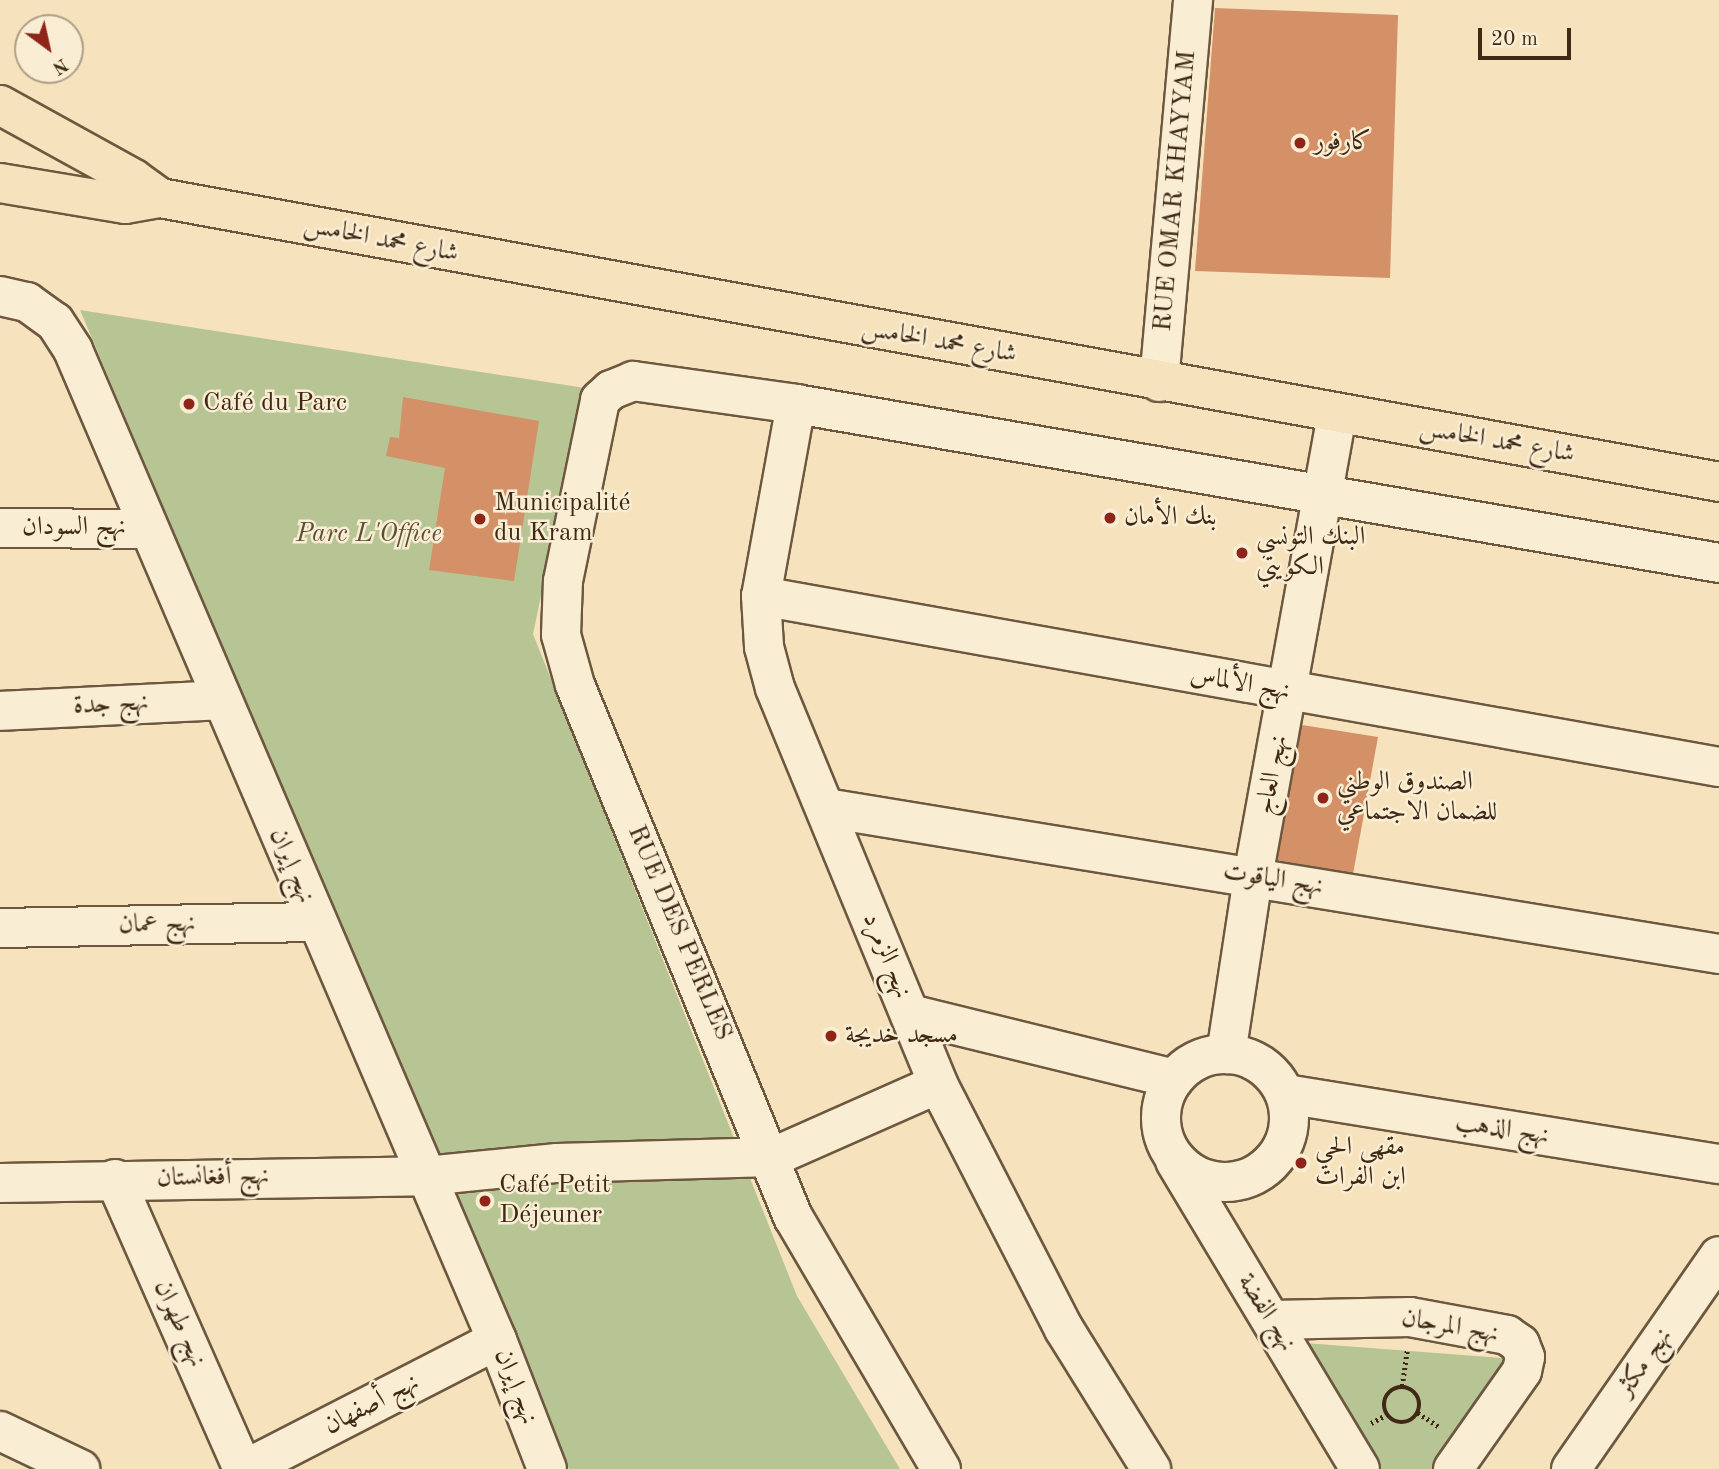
<!DOCTYPE html>
<html>
<head>
<meta charset="utf-8">
<style>
	body { margin:0 }
	#map { position:relative; width:1719px; height:1469px; overflow:hidden; background:#f6e3bd; font-family:"Old Standard TT",Amiri,serif }
	div>[style] { position:absolute }
	.green>* { inset:0; background:#b7c595 }
	.building>* { inset:0; background:#d49066 }
	.path>* { height:4.5px; margin-top:-2.25px; transform-origin:0; background:repeating-linear-gradient(90deg,#3f2915 0 2px,transparent 0 5.5px) }
	.path>.ring { margin:-2.25px; padding:0; box-sizing:content-box; background:none; border:4.5px solid #3f2915; border-radius:50% }
	.roads { filter:drop-shadow(2px 0 #6d583f) drop-shadow(-2px 0 #6d583f) drop-shadow(0 2px #6d583f) drop-shadow(0 -2px #6d583f) }
	.minor>* { height:38px; margin:-19px; padding:0 19px; transform-origin:19px; border-radius:19px; background:#f9edd4 }
	.minor>.ring { margin:-19px; padding:0; box-sizing:content-box; background:none; border:38px solid #f9edd4; border-radius:50% }
	.major>* { height:38px; margin:-19px; padding:0 19px; transform-origin:19px; border-radius:19px; background:#f6e3bd }
	.dots>* { width:19px; height:19px; translate:-50% -50%; box-sizing:border-box; border:4px solid #f9edd4; border-radius:50% }
	span { translate:-50% -50%; white-space:nowrap; text-align:center; line-height:1.15; -webkit-text-stroke:5px #f9edd4; paint-order:stroke }
	.poi-label { font-size:26px; color:#3f2915 }
	.left { translate:0 -50%; text-align:left }
	.street-label { font-size:26px; color:#3f2915 }
	.park-label { font-size:26px; color:#5d5035; font-style:italic }
	.north { position:absolute; left:14px; top:14px; width:70px; height:70px; box-sizing:border-box; background:#f9edd4; border:2px solid #af9f88; border-radius:50%; rotate:147deg; font-size:19px; font-weight:700; line-height:28px; text-align:center; color:#3f2915 }
	.north::after { content:''; display:block; margin:auto; width:24px; height:32px; background:#8f2418; clip-path:polygon(50% 0,100% 100%,50% 72%,0 100%) }
	.scale { position:absolute; left:1478px; top:28px; width:93px; height:32px; box-sizing:border-box; border:4px solid #3f2915; border-top:0; padding-left:9px; font-size:21px; line-height:24px; white-space:nowrap; color:#3f2915; -webkit-text-stroke:5px #f9edd4; paint-order:stroke }
</style>
</head>
<body>
<div id="map">
	<div class="green">
		<i style="clip-path:polygon(80px 310px,585px 388px,533px 634px,797px 1296px,900px 1469px,569px 1469px)"></i>
		<i style="clip-path:polygon(1305px 1343px,1515px 1359px,1438px 1469px,1377px 1469px)"></i>
	</div>
	<div class="building">
		<i style="clip-path:polygon(1215px 8px,1398px 15px,1390px 278px,1195px 271px)"></i>
		<i style="clip-path:polygon(403px 397px,539px 421px,514px 581px,429px 570px,445px 468px,386px 456px,390px 437px,399px 438px)"></i>
		<i style="clip-path:polygon(1296px 724px,1378px 737px,1353px 874px,1266px 858px)"></i>
	</div>
	<div class="path">
		<i style="left:1402px;top:1386px;width:37px;rotate:-82deg"></i>
		<i class="ring" style="left:1384px;top:1387px;width:31.5px;height:31.5px"></i>
		<i style="left:1418px;top:1413px;width:27px;rotate:33deg"></i>
		<i style="left:1371px;top:1423px;width:17px;rotate:-28deg"></i>
	</div>
	<div class="roads">
		<div class="minor">
			<i style="left:0;top:296px;width:28px;rotate:13deg"></i>
			<i style="left:27px;top:302px;width:34px;rotate:36deg"></i>
			<i style="left:55px;top:322px;width:33px;rotate:57deg"></i>
			<i style="left:73px;top:350px;width:1077px;rotate:66.82deg"></i>
			<i style="left:497px;top:1340px;width:138px;rotate:68.8deg"></i>
			<i style="left:1159px;top:382px;width:384px;rotate:-84.9deg"></i>
			<i style="left:796px;top:404px;width:195px;rotate:100.3deg"></i>
			<i style="left:761px;top:596px;width:51px;rotate:86.6deg"></i>
			<i style="left:764px;top:647px;width:42px;rotate:75deg"></i>
			<i style="left:775px;top:688px;width:428px;rotate:67.6deg"></i>
			<i style="left:938px;top:1084px;width:276px;rotate:62.8deg"></i>
			<i style="left:1064px;top:1329px;width:165px;rotate:58.1deg"></i>
			<i style="left:0;top:528px;width:148px;rotate:0.4deg"></i>
			<i style="left:761px;top:596px;width:973px;rotate:10.12deg"></i>
			<i style="left:0;top:711px;width:221px;rotate:-2.8deg"></i>
			<i style="left:826px;top:808px;width:905px;rotate:9.29deg"></i>
			<i style="left:0;top:928px;width:315px;rotate:-1.1deg"></i>
			<i style="left:910px;top:1014px;width:272px;rotate:13.8deg"></i>
			<i class="ring" style="left:1161px;top:1054px;width:90px;height:90px"></i>
			<i style="left:1226px;top:1054px;width:179px;rotate:-81.3deg"></i>
			<i style="left:1253px;top:877px;width:470px;rotate:-79.7deg"></i>
			<i style="left:1286px;top:1094px;width:439px;rotate:9.2deg"></i>
			<i style="left:1175px;top:1161px;width:359px;rotate:59deg"></i>
			<i style="left:115px;top:1179px;width:317px;rotate:66.2deg"></i>
			<i style="left:0;top:1183px;width:426px;rotate:-0.9deg"></i>
			<i style="left:426px;top:1176px;width:132px;rotate:-5.7deg"></i>
			<i style="left:557px;top:1163px;width:216px;rotate:-1.6deg"></i>
			<i style="left:773px;top:1157px;width:180px;rotate:-23.9deg"></i>
			<i style="left:1272px;top:1320px;width:138px;rotate:-1.2deg"></i>
			<i style="left:1410px;top:1317px;width:99px;rotate:10.5deg"></i>
			<i style="left:1507px;top:1335px;width:16px;rotate:35deg"></i>
			<i style="left:1520px;top:1344px;width:14px;rotate:69deg"></i>
			<i style="left:1525px;top:1357px;width:14px;rotate:102deg"></i>
			<i style="left:1522px;top:1371px;width:120px;rotate:125.1deg"></i>
			<i style="left:0;top:1431px;width:89px;rotate:25.4deg"></i>
			<i style="left:246px;top:1469px;width:282px;rotate:-27.2deg"></i>
			<i style="left:941px;top:1469px;width:292px;rotate:-120.4deg"></i>
			<i style="left:793px;top:1217px;width:575px;rotate:-112.28deg"></i>
			<i style="left:575px;top:685px;width:52px;rotate:-105.6deg"></i>
			<i style="left:561px;top:635px;width:54px;rotate:-87.9deg"></i>
			<i style="left:563px;top:581px;width:185px;rotate:-78.4deg"></i>
			<i style="left:600px;top:400px;width:15px;rotate:-42deg"></i>
			<i style="left:611px;top:390px;width:24px;rotate:-22deg"></i>
			<i style="left:633px;top:381px;width:165px;rotate:8deg"></i>
			<i style="left:796px;top:404px;width:937px;rotate:9.77deg"></i>
			<i style="left:1571px;top:1469px;width:259px;rotate:-55.2deg"></i>
		</div>
		<div class="major">
			<i style="left:0;top:105px;width:153px;rotate:28.9deg"></i>
			<i style="left:134px;top:179px;width:32px;rotate:36deg"></i>
			<i style="left:0;top:183px;width:127px;rotate:9.5deg"></i>
			<i style="left:125px;top:204px;width:36px;rotate:-10deg"></i>
			<i style="left:160px;top:198px;width:1585px;rotate:10.32deg"></i>
		</div>
	</div>
	<div class="dots">
		<i style="left:1300px;top:143px;background:#8f2418"></i>
		<i style="left:189px;top:404px;background:#8f2418"></i>
		<i style="left:1110px;top:518px;background:#8f2418"></i>
		<i style="left:480px;top:519px;background:#8f2418"></i>
		<i style="left:1242px;top:553px;background:#8f2418"></i>
		<i style="left:1323px;top:798px;background:#8f2418"></i>
		<i style="left:831px;top:1036px;background:#8f2418"></i>
		<i style="left:1301px;top:1163px;background:#8f2418"></i>
		<i style="left:485px;top:1201px;background:#8f2418"></i>
	</div>
	<div class="poi-label">
		<span class="left" style="left:1314px;top:143px">كارفور</span>
		<span class="left" style="left:203px;top:404px">Café du Parc</span>
		<span class="left" style="left:494px;top:519px">Municipalité<br>du Kram</span>
		<span class="left" style="left:1124px;top:518px">بنك الأمان</span>
		<span class="left" style="left:1256px;top:553px">البنك التونسي<br>الكويتي</span>
		<span class="left" style="left:1337px;top:798px">الصندوق الوطني<br>للضمان الاجتماعي</span>
		<span class="left" style="left:845px;top:1036px">مسجد خديجة</span>
		<span class="left" style="left:1315px;top:1163px">مقهى الحي<br>ابن الفرات</span>
		<span class="left" style="left:499px;top:1201px">Café Petit<br>Déjeuner</span>
	</div>
	<div class="street-label">
		<span style="left:1176px;top:191px;rotate:-85deg">RUE OMAR KHAYYAM</span>
		<span style="left:381px;top:240px;rotate:11deg">شارع محمد الخامس</span>
		<span style="left:939px;top:342px;rotate:10deg">شارع محمد الخامس</span>
		<span style="left:1497px;top:442px;rotate:10deg">شارع محمد الخامس</span>
		<span style="left:74px;top:528px">نهج السودان</span>
		<span style="left:1240px;top:684px;rotate:10deg">نهج الألماس</span>
		<span style="left:111px;top:705px;rotate:-3deg">نهج جدة</span>
		<span style="left:1273px;top:775px;rotate:-79deg">نهج العاج</span>
		<span style="left:291px;top:866px;rotate:67deg">نهج إيران</span>
		<span style="left:1273px;top:880px;rotate:9deg">نهج الياقوت</span>
		<span style="left:157px;top:925px;rotate:-1deg">نهج عمان</span>
		<span style="left:679px;top:933px;rotate:67deg">RUE DES PERLES</span>
		<span style="left:886px;top:956px;rotate:68deg">نهج الزمرد</span>
		<span style="left:1502px;top:1130px;rotate:9deg">نهج الذهب</span>
		<span style="left:213px;top:1178px;rotate:-1deg">نهج أفغانستان</span>
		<span style="left:1266px;top:1313px;rotate:58deg">نهج الفضة</span>
		<span style="left:179px;top:1324px;rotate:66deg">نهج طهران</span>
		<span style="left:1450px;top:1327px;rotate:10deg">نهج المرجان</span>
		<span style="left:1645px;top:1363px;rotate:-55deg">نهج مكثر</span>
		<span style="left:515px;top:1387px;rotate:69deg">نهج إيران</span>
		<span style="left:372px;top:1405px;rotate:-27deg">نهج أصفهان</span>
	</div>
	<div class="park-label">
		<span style="left:369px;top:535px">Parc L'Office</span>
	</div>
	<div class="north">N</div>
	<div class="scale">20 m</div>
</div>
</body>
</html>
